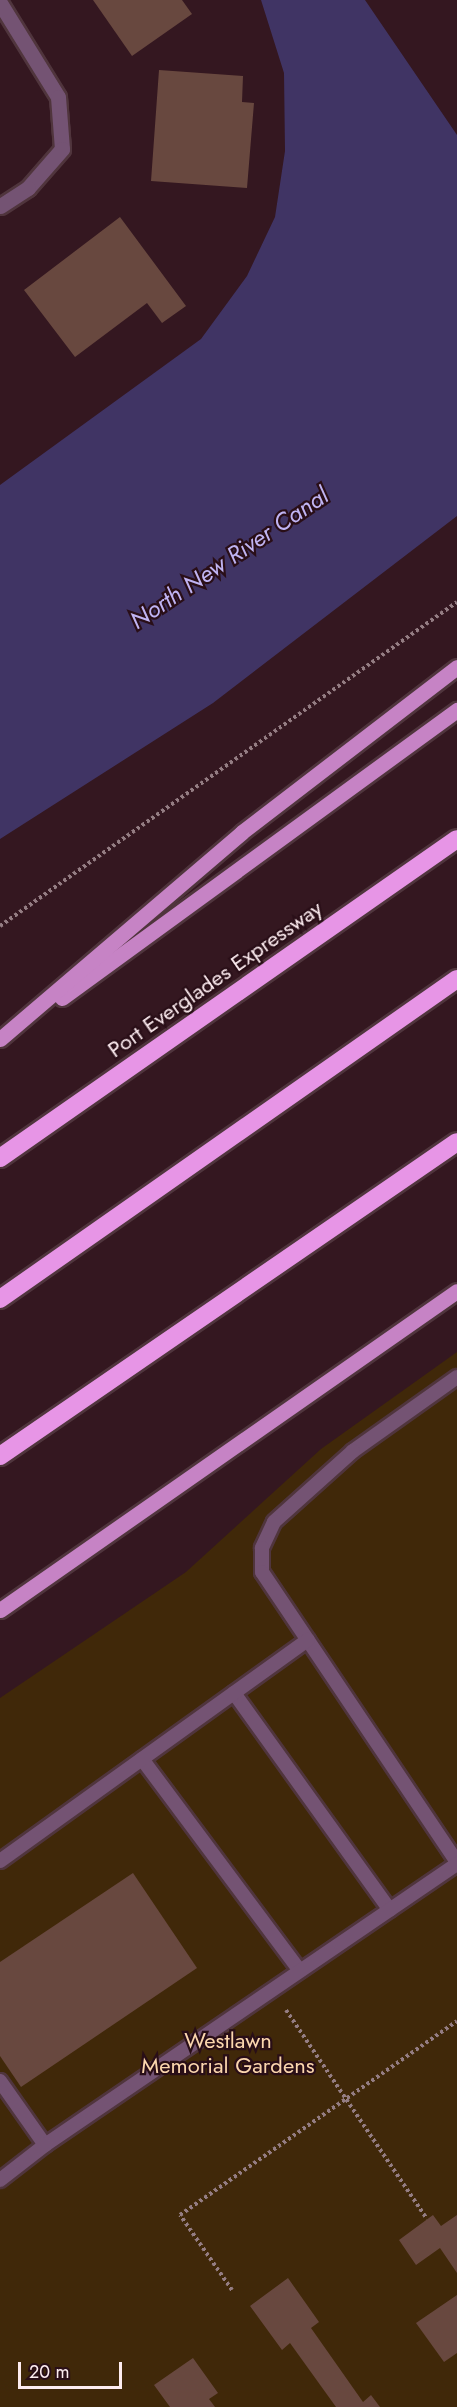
<!DOCTYPE html>
<html>
<head>
<meta charset="utf-8">
<style>
	body { margin:0 }
	#map { position:relative; width:457px; height:2407px; overflow:hidden; background:#341720; font-family:Jost,sans-serif }
	div>[style] { position:absolute }
	.green>* { inset:0; background:#402809 }
	.water>* { inset:0; background:#403464 }
	.building>* { inset:0; background:#68483f }
	.path>* { height:4px; margin-top:-2px; transform-origin:0; background:repeating-linear-gradient(90deg,#947d83 0 3px,transparent 0 6px) }
	.roads { filter:drop-shadow(2px 0 #50353d) drop-shadow(-2px 0 #50353d) drop-shadow(0 2px #50353d) drop-shadow(0 -2px #50353d) }
	.lane>* { height:14px; margin:-7px; padding:0 7px; transform-origin:7px; border-radius:7px; background:#745373 }
	.street>* { height:15px; margin:-7.5px; padding:0 7.5px; transform-origin:7.5px; border-radius:7.5px; background:#745373 }
	.primary>* { height:15px; margin:-7.5px; padding:0 7.5px; transform-origin:7.5px; border-radius:7.5px; background:#c683c5 }
	.highway>* { height:18px; margin:-9px; padding:0 9px; transform-origin:9px; border-radius:9px; background:#e795e6 }
	span { translate:-50% -50%; white-space:nowrap; text-align:center; line-height:1.15; -webkit-text-stroke:4.5px #290e17; paint-order:stroke }
	.street-label { font-size:22px; color:#fdecf0 }
	.park-label { font-size:22px; color:#fbd6ae }
	.water-label { font-size:24px; color:#c0b4f3; font-style:italic }
	.scale { position:absolute; left:18px; top:2362px; width:104px; height:27px; box-sizing:border-box; border:3px solid #fdecf0; border-top:0; padding-left:8px; font-size:18px; line-height:21px; white-space:nowrap; color:#fdecf0; -webkit-text-stroke:4px #290e17; paint-order:stroke }
</style>
</head>
<body>
<div id="map">
	<div class="green">
		<i style="clip-path:polygon(457px 1352px,457px 2407px,0 2407px,0 1698px,186px 1572px,321px 1449px)"></i>
	</div>
	<div class="water">
		<i style="clip-path:polygon(261px 0,365px 0,457px 135px,457px 516px,213px 703px,0 839px,0 485px,201px 339px,247px 276px,275px 217px,285px 151px,284px 73px)"></i>
	</div>
	<div class="building">
		<i style="clip-path:polygon(93px 0,182px 0,192px 14px,132px 56px)"></i>
		<i style="clip-path:polygon(159px 70px,243px 76px,242px 102px,254px 103px,247px 188px,151px 181px)"></i>
		<i style="clip-path:polygon(120px 217px,186px 306px,162px 323px,147px 303px,75px 357px,24px 290px)"></i>
		<i style="clip-path:polygon(133px 1873px,197px 1968px,21px 2087px,0 2056px,0 1962px)"></i>
		<i style="clip-path:polygon(433px 2215px,441px 2226px,457px 2215px,457px 2273px,440px 2248px,416px 2265px,399px 2240px)"></i>
		<i style="clip-path:polygon(288px 2278px,319px 2322px,311px 2328px,363px 2402px,371px 2395px,380px 2407px,336px 2407px,290px 2343px,282px 2350px,250px 2306px)"></i>
		<i style="clip-path:polygon(457px 2295px,457px 2353px,444px 2362px,416px 2323px)"></i>
		<i style="clip-path:polygon(193px 2358px,218px 2393px,209px 2399px,215px 2407px,170px 2407px,154px 2385px)"></i>
	</div>
	<div class="path">
		<i style="left:0;top:926px;width:560px;rotate:-35.34deg"></i>
		<i style="left:286px;top:2010px;width:252px;rotate:56deg"></i>
		<i style="left:232px;top:2290px;width:91px;rotate:-124.7deg"></i>
		<i style="left:180px;top:2215px;width:338px;rotate:-35deg"></i>
	</div>
	<div class="roads">
		<div class="lane">
			<i style="left:457px;top:1377px;width:128px;rotate:144.6deg"></i>
			<i style="left:353px;top:1451px;width:106px;rotate:138.1deg"></i>
			<i style="left:274px;top:1522px;width:29px;rotate:115deg"></i>
			<i style="left:262px;top:1548px;width:24px;rotate:90deg"></i>
			<i style="left:262px;top:1572px;width:349px;rotate:56.1deg"></i>
			<i style="left:234px;top:1693px;width:267px;rotate:54.3deg"></i>
			<i style="left:142px;top:1759px;width:264px;rotate:53.3deg"></i>
			<i style="left:0;top:1861px;width:379px;rotate:-35.7deg"></i>
			<i style="left:0;top:2081px;width:78px;rotate:54.9deg"></i>
			<i style="left:45px;top:2145px;width:499px;rotate:-34.3deg"></i>
			<i style="left:0;top:2180px;width:57px;rotate:-37.9deg"></i>
		</div>
		<div class="street">
			<i style="left:0;top:3px;width:110px;rotate:58.3deg"></i>
			<i style="left:58px;top:97px;width:52px;rotate:85.6deg"></i>
			<i style="left:62px;top:149px;width:52px;rotate:131.1deg"></i>
			<i style="left:28px;top:188px;width:33px;rotate:147deg"></i>
		</div>
		<div class="primary">
			<i style="left:62px;top:998px;width:489px;rotate:-36.1deg"></i>
			<i style="left:0;top:1039px;width:318px;rotate:-40.5deg"></i>
			<i style="left:242px;top:832px;width:271px;rotate:-37.5deg"></i>
			<i style="left:0;top:1610px;width:557px;rotate:-34.92deg"></i>
		</div>
		<div class="highway">
			<i style="left:0;top:1158px;width:557px;rotate:-34.92deg"></i>
			<i style="left:0;top:1299px;width:558px;rotate:-35deg"></i>
			<i style="left:0;top:1456px;width:554px;rotate:-34.49deg"></i>
		</div>
	</div>
	<div class="street-label">
		<span style="left:215px;top:979px;rotate:-35deg">Port Everglades Expressway</span>
	</div>
	<div class="park-label">
		<span style="left:228px;top:2053px">Westlawn<br>Memorial Gardens</span>
	</div>
	<div class="water-label">
		<span style="left:229px;top:558px;rotate:-34deg">North New River Canal</span>
	</div>
	<div class="scale">20 m</div>
</div>
</body>
</html>
